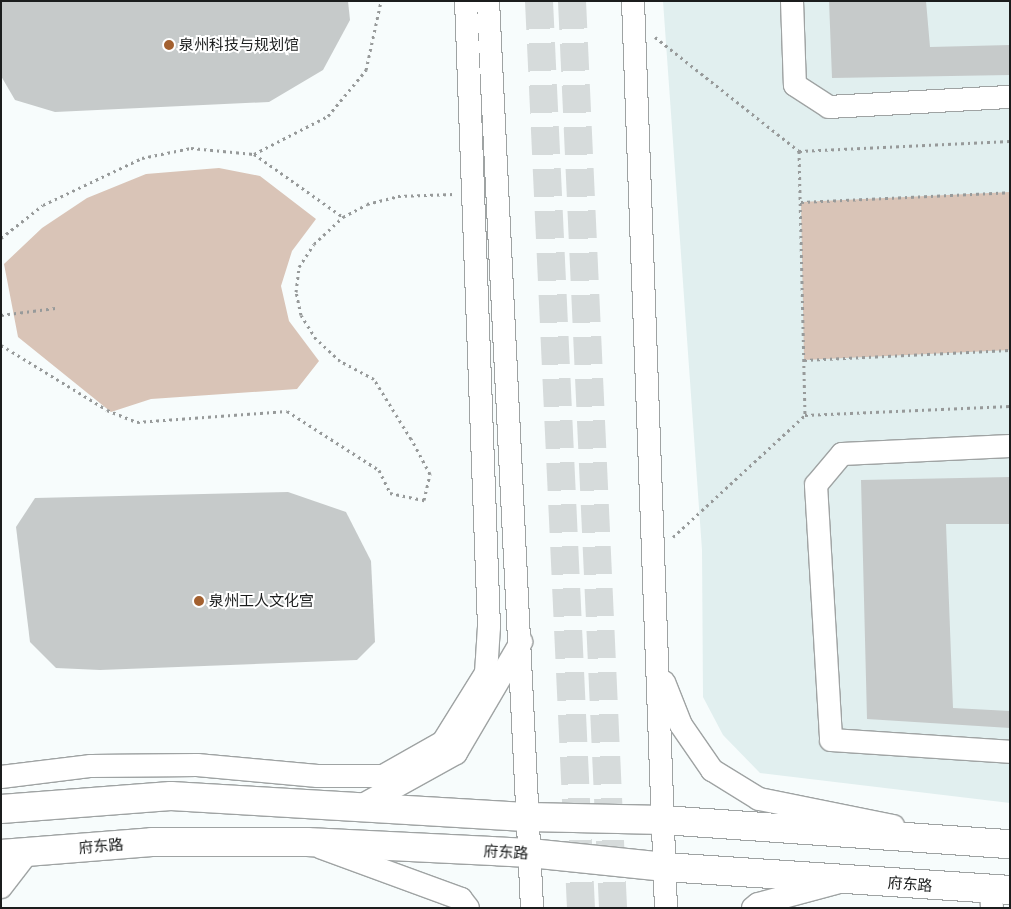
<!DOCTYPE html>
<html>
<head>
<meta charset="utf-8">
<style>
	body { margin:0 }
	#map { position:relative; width:1011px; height:909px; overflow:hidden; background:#f7fcfc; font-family:Barlow,"Noto Sans SC",sans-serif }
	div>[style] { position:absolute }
	.built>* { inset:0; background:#e1efef }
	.green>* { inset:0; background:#d9c4b7 }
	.building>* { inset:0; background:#c6caca }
	.major-tunnel>* { height:28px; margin-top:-14px; transform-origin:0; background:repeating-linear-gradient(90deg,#d6dbdb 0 28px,transparent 0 42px) }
	.path>* { height:3px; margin-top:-1.5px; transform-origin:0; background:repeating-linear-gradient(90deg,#979a9a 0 2.5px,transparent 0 6.5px) }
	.roads { filter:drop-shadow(1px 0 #9fa3a3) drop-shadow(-1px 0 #9fa3a3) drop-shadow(0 1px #9fa3a3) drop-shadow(0 -1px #9fa3a3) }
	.minor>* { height:22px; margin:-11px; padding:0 11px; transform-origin:11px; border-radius:11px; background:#fff }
	.major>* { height:28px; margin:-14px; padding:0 14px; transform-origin:14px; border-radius:14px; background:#fff }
	.dots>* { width:14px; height:14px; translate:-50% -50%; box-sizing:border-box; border:2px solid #fff; border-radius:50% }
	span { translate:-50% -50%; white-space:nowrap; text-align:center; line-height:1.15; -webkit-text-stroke:4px #fff; paint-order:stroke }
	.poi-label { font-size:15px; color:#1b1d1d }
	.left { translate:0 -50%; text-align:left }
	.street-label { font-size:15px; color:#1b1d1d }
	.frame { position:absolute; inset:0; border:2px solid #1b1d1d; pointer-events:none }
</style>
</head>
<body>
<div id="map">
	<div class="built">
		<i style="clip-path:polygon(663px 1px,1010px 1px,1010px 803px,760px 773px,723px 735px,703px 697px,702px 550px)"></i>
	</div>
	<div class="green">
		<i style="clip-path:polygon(219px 168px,260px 176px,316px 219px,292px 251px,281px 286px,289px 321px,319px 361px,297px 389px,151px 399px,111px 412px,18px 337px,4px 264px,42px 228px,87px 198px,146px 174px)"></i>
		<i style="clip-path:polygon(1010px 192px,1010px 350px,804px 360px,801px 202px)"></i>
	</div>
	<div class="building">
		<i style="clip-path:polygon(1px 1px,348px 1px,350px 20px,323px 70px,269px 102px,55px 112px,15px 100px,1px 76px)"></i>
		<i style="clip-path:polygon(829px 1px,926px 1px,930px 47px,1010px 45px,1010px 75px,832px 78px)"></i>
		<i style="clip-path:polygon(1010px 477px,1010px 524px,946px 524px,953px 708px,1010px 711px,1010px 728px,867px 719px,861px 480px)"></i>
		<i style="clip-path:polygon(288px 492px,346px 512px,371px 561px,375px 642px,357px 660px,100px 670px,56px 668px,30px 642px,16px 527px,35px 498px)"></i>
	</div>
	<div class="major-tunnel">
		<i style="left:539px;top:1px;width:908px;rotate:87.35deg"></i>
		<i style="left:572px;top:1px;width:908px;rotate:87.41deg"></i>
	</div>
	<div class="path">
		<i style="left:655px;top:37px;width:184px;rotate:38.4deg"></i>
		<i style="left:799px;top:151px;width:211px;rotate:-2.7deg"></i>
		<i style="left:799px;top:151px;width:264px;rotate:88.7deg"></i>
		<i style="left:254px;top:154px;width:83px;rotate:-27.2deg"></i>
		<i style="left:328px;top:116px;width:60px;rotate:-50.4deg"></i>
		<i style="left:366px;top:70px;width:71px;rotate:-77.7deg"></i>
		<i style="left:801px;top:202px;width:209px;rotate:-2.7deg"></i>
		<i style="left:1px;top:238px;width:53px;rotate:-38.2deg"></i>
		<i style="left:43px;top:205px;width:110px;rotate:-25.4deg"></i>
		<i style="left:142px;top:158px;width:50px;rotate:-11.5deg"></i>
		<i style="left:191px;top:148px;width:63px;rotate:5.4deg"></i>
		<i style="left:254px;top:154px;width:109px;rotate:35.3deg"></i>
		<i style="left:1px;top:315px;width:55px;rotate:-7.3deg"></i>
		<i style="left:1px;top:345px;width:124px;rotate:31.5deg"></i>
		<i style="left:107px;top:410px;width:32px;rotate:22deg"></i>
		<i style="left:137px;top:422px;width:150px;rotate:-4.2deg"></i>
		<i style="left:287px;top:411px;width:109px;rotate:32.7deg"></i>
		<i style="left:379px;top:470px;width:25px;rotate:64deg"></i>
		<i style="left:390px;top:493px;width:35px;rotate:12deg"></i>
		<i style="left:424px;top:500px;width:27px;rotate:-77deg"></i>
		<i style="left:430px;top:474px;width:40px;rotate:-118deg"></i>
		<i style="left:411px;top:439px;width:70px;rotate:-121.7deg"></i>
		<i style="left:374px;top:379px;width:38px;rotate:-152deg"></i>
		<i style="left:340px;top:361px;width:33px;rotate:-137deg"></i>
		<i style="left:316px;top:339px;width:28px;rotate:-122deg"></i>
		<i style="left:301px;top:315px;width:24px;rotate:-102deg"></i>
		<i style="left:296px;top:292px;width:25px;rotate:-83deg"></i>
		<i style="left:299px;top:267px;width:27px;rotate:-57deg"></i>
		<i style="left:314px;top:244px;width:40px;rotate:-43deg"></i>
		<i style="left:343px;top:217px;width:27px;rotate:-28deg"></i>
		<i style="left:367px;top:204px;width:32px;rotate:-14deg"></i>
		<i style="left:398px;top:196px;width:56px;rotate:-2deg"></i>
		<i style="left:804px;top:360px;width:206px;rotate:-2.8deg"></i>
		<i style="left:673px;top:537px;width:180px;rotate:-42.7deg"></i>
		<i style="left:805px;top:415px;width:205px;rotate:-2.5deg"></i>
	</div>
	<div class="roads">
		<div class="minor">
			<i style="left:488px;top:1px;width:908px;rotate:87.22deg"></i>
			<i style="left:633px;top:1px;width:908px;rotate:87.92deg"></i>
			<i style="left:792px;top:1px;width:84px;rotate:88deg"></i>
			<i style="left:795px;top:85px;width:40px;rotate:32.9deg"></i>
			<i style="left:829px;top:107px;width:181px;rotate:-3.2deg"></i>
			<i style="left:1010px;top:446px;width:168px;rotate:177.3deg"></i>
			<i style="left:842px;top:454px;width:40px;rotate:130deg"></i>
			<i style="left:816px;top:485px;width:255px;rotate:86.6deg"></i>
			<i style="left:831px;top:740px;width:179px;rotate:3.8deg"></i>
			<i style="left:664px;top:682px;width:46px;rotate:68.4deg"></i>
			<i style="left:681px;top:725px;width:55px;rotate:55.4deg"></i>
			<i style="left:712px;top:770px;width:55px;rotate:31.7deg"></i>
			<i style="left:759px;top:799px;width:137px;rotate:11.4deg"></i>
			<i style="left:1px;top:777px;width:91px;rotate:-7deg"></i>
			<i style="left:91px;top:766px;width:106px;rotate:-0.5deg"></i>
			<i style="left:197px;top:765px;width:121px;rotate:5.2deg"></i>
			<i style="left:318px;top:776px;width:65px"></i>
			<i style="left:383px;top:776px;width:69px;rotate:-29.5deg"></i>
			<i style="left:443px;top:742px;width:81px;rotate:-58.1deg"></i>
			<i style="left:486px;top:673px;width:46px;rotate:-86.3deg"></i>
			<i style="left:489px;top:627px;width:626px;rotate:-92.1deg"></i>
			<i style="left:359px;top:807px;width:111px;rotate:-29.1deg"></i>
			<i style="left:456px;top:753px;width:129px;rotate:-59.6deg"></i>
			<i style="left:322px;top:848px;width:148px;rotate:20.1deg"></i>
			<i style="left:461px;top:899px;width:11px;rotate:52deg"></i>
			<i style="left:1px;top:887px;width:44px;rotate:-52.4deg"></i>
			<i style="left:991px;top:889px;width:19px;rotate:87deg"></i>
			<i style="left:753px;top:908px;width:6px;rotate:-39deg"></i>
			<i style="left:758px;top:904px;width:81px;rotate:-15.1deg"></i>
		</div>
		<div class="major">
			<i style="left:1px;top:809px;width:170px;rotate:-4.4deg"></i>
			<i style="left:171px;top:796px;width:359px;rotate:3.4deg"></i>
			<i style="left:529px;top:817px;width:134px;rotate:1.3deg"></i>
			<i style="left:663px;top:820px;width:348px;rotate:4deg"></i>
			<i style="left:1px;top:854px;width:151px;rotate:-4.5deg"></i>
			<i style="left:152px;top:842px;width:155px"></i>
			<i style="left:307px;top:842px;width:223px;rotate:2.8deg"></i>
			<i style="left:530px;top:853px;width:136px;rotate:5.9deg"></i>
			<i style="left:665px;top:867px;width:346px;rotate:3.8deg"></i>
		</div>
	</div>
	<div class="dots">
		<i style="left:169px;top:45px;background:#a3602f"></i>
		<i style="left:199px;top:601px;background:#a3602f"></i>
	</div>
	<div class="poi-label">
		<span class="left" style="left:179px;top:45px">泉州科技与规划馆</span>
		<span class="left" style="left:209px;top:601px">泉州工人文化宫</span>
	</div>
	<div class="street-label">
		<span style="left:101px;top:846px;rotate:-5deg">府东路</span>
		<span style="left:506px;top:852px;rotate:3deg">府东路</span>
		<span style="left:910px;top:884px;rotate:4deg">府东路</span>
	</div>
	<div class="frame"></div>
</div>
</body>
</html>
